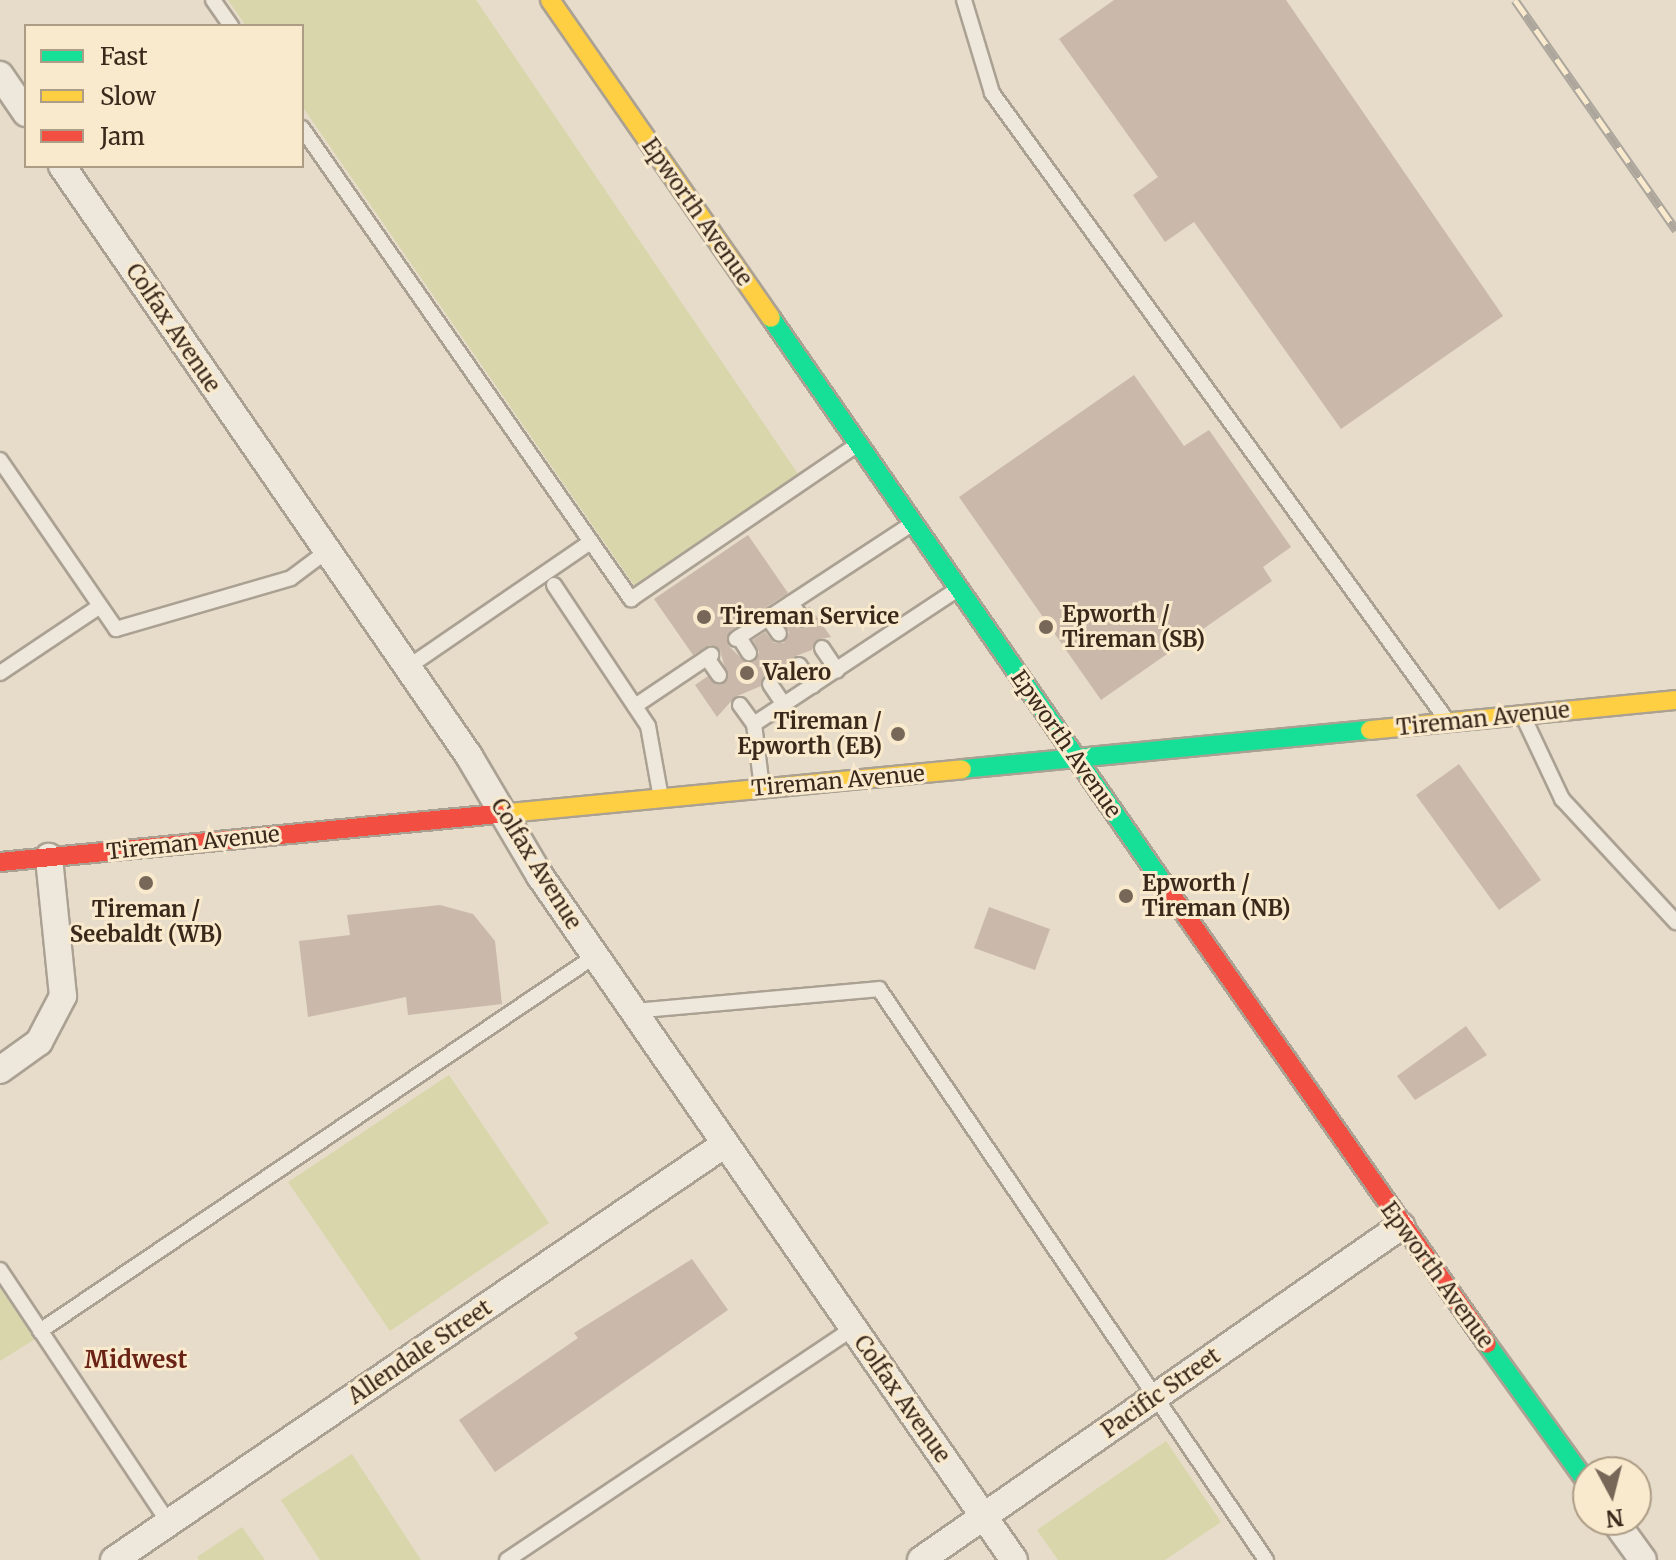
<!DOCTYPE html>
<html>
<head>
<meta charset="utf-8">
<style>
	body { margin:0 }
	#map { position:relative; width:1676px; height:1560px; overflow:hidden; background:#e6dcc9; font-family:Merriweather,serif }
	div>[style] { position:absolute }
	.green>* { inset:0; background:#d8d6aa }
	.building>* { inset:0; background:#cab9aa }
	.roads { filter:drop-shadow(2px 0 #aba193) drop-shadow(-2px 0 #aba193) drop-shadow(0 2px #aba193) drop-shadow(0 -2px #aba193) }
	.lane>* { height:14px; margin:-7px; padding:0 7px; transform-origin:7px; border-radius:7px; background:#ede7dc }
	.street>* { height:26px; margin:-13px; padding:0 13px; transform-origin:13px; border-radius:13px; background:#ede7dc }
	.fast>* { height:18px; margin:-9px; padding:0 9px; transform-origin:9px; border-radius:9px; background:#16e098 }
	.slow>* { height:18px; margin:-9px; padding:0 9px; transform-origin:9px; border-radius:9px; background:#ffcf43 }
	.jam>* { height:18px; margin:-9px; padding:0 9px; transform-origin:9px; border-radius:9px; background:#f24e42 }
	.rail>* { height:9px; margin-top:-4.5px; transform-origin:0; background:repeating-linear-gradient(90deg,#f9eace 0 18px,#aca69c 0 36px); box-sizing:border-box; border-block:2px solid #aca69c }
	.dots>* { width:22px; height:22px; translate:-50% -50%; box-sizing:border-box; border:4px solid #f9eace; border-radius:50% }
	span { translate:-50% -50%; white-space:nowrap; text-align:center; line-height:1.15; -webkit-text-stroke:6px #f9eace; paint-order:stroke }
	.street-label { font-size:22px; color:#3a281b }
	.poi-label { font-size:22px; color:#3a281b; font-weight:700 }
	.left { translate:0 -50%; text-align:left }
	.right { translate:-100% -50%; text-align:right }
	.neighbourhood-label { font-size:24px; color:#6b2315; font-weight:700 }
	.legend { position:absolute; left:24px; top:24px; width:280px; height:144px; box-sizing:border-box; background:#f9eace; border:2px solid #ad9c86; margin:0; padding:10px 14px; list-style:none; font-size:24px; color:#3a281b }
	.legend li { display:flex; align-items:center; gap:16px; height:40px }
	.legend b { width:40px; border:2px solid #ad9c86 }
	.north { position:absolute; left:1572px; top:1456px; width:80px; height:80px; box-sizing:border-box; background:#f9eace; border:2px solid #ad9c86; border-radius:50%; rotate:173deg; font-size:22px; font-weight:700; line-height:32px; text-align:center; color:#3a281b }
	.north::after { content:''; display:block; margin:auto; width:28px; height:36px; background:#766758; clip-path:polygon(50% 0,100% 100%,50% 72%,0 100%) }
</style>
</head>
<body>
<div id="map">
	<div class="green">
		<i style="clip-path:polygon(228px 0,476px 0,798px 474px,634px 585px,302px 106px,302px 26px,246px 26px)"></i>
		<i style="clip-path:polygon(449px 1075px,549px 1223px,390px 1331px,288px 1182px)"></i>
		<i style="clip-path:polygon(0 1288px,35px 1339px,0 1361px)"></i>
		<i style="clip-path:polygon(1166px 1441px,1221px 1522px,1165px 1560px,1058px 1560px,1037px 1530px)"></i>
		<i style="clip-path:polygon(352px 1454px,421px 1560px,320px 1560px,281px 1500px)"></i>
		<i style="clip-path:polygon(242px 1527px,265px 1560px,199px 1560px,197px 1557px)"></i>
	</div>
	<div class="building">
		<i style="clip-path:polygon(1114px 0,1286px 0,1503px 316px,1341px 429px,1194px 222px,1165px 242px,1133px 195px,1158px 177px,1059px 39px)"></i>
		<i style="clip-path:polygon(1134px 375px,1184px 446px,1209px 430px,1291px 547px,1263px 567px,1272px 581px,1101px 700px,959px 497px)"></i>
		<i style="clip-path:polygon(748px 535px,788px 593px,730px 631px,728px 645px,744px 661px,754px 662px,759px 652px,753px 640px,765px 632px,774px 643px,784px 643px,789px 632px,782px 621px,788px 617px,797px 628px,807px 628px,809px 606px,831px 637px,816px 640px,812px 650px,793px 657px,776px 676px,764px 676px,761px 686px,735px 697px,717px 717px,695px 685px,708px 676px,716px 684px,728px 680px,720px 650px,710px 645px,693px 655px,654px 599px)"></i>
		<i style="clip-path:polygon(1459px 764px,1541px 880px,1499px 910px,1416px 795px)"></i>
		<i style="clip-path:polygon(440px 905px,473px 914px,495px 941px,502px 1004px,408px 1015px,406px 997px,308px 1017px,299px 941px,350px 935px,347px 915px)"></i>
		<i style="clip-path:polygon(989px 907px,1050px 929px,1035px 970px,974px 948px)"></i>
		<i style="clip-path:polygon(1466px 1026px,1487px 1055px,1415px 1100px,1397px 1076px)"></i>
		<i style="clip-path:polygon(692px 1259px,728px 1310px,495px 1472px,459px 1420px,578px 1338px,574px 1333px)"></i>
	</div>
	<div class="roads">
		<div class="lane">
			<i style="left:213px;top:0;width:32px;rotate:55deg"></i>
			<i style="left:964px;top:0;width:97px;rotate:73.2deg"></i>
			<i style="left:992px;top:93px;width:773px;rotate:54.05deg"></i>
			<i style="left:302px;top:128px;width:575px;rotate:55.07deg"></i>
			<i style="left:631px;top:599px;width:275px;rotate:-34.3deg"></i>
			<i style="left:0;top:460px;width:205px;rotate:55.5deg"></i>
			<i style="left:116px;top:629px;width:182px;rotate:-16.2deg"></i>
			<i style="left:291px;top:578px;width:45px;rotate:-36.9deg"></i>
			<i style="left:554px;top:585px;width:169px;rotate:56.3deg"></i>
			<i style="left:648px;top:726px;width:73px;rotate:79.8deg"></i>
			<i style="left:791px;top:603px;width:19px;rotate:55deg"></i>
			<i style="left:768px;top:618px;width:19px;rotate:55deg"></i>
			<i style="left:739px;top:637px;width:19px;rotate:58deg"></i>
			<i style="left:736px;top:639px;width:212px;rotate:-33.2deg"></i>
			<i style="left:822px;top:648px;width:27px;rotate:56deg"></i>
			<i style="left:707px;top:658px;width:21px;rotate:55deg"></i>
			<i style="left:799px;top:665px;width:25px;rotate:56deg"></i>
			<i style="left:408px;top:667px;width:219px;rotate:-34.4deg"></i>
			<i style="left:0;top:673px;width:120px;rotate:-33.8deg"></i>
			<i style="left:770px;top:684px;width:25px;rotate:56deg"></i>
			<i style="left:740px;top:705px;width:24px;rotate:54deg"></i>
			<i style="left:754px;top:724px;width:64px;rotate:82.9deg"></i>
			<i style="left:635px;top:706px;width:92px;rotate:-33.9deg"></i>
			<i style="left:1523px;top:716px;width:92px;rotate:64.8deg"></i>
			<i style="left:1562px;top:799px;width:168px;rotate:47.2deg"></i>
			<i style="left:754px;top:724px;width:245px;rotate:-33.5deg"></i>
			<i style="left:633px;top:1011px;width:247px;rotate:-5.1deg"></i>
			<i style="left:879px;top:989px;width:690px;rotate:55.87deg"></i>
			<i style="left:0;top:1270px;width:304px;rotate:56.3deg"></i>
			<i style="left:40px;top:1331px;width:670px;rotate:-34.05deg"></i>
			<i style="left:507px;top:1560px;width:417px;rotate:-33.8deg"></i>
		</div>
		<div class="street">
			<i style="left:0;top:75px;width:46px;rotate:55.6deg"></i>
			<i style="left:62px;top:166px;width:717px;rotate:55.4deg"></i>
			<i style="left:469px;top:756px;width:139px;rotate:59.4deg"></i>
			<i style="left:540px;top:876px;width:832px;rotate:55.28deg"></i>
			<i style="left:0;top:1070px;width:48px;rotate:-35.7deg"></i>
			<i style="left:39px;top:1042px;width:52px;rotate:-62.4deg"></i>
			<i style="left:63px;top:996px;width:140px;rotate:-95.8deg"></i>
			<i style="left:1614px;top:1520px;width:49px;rotate:54.1deg"></i>
			<i style="left:114px;top:1560px;width:739px;rotate:-34.25deg"></i>
			<i style="left:921px;top:1560px;width:585px;rotate:-34.83deg"></i>
		</div>
		<div class="fast">
			<i style="left:771px;top:318px;width:700px;rotate:55.24deg"></i>
			<i style="left:962px;top:769px;width:410px;rotate:-5.5deg"></i>
			<i style="left:1487px;top:1344px;width:173px;rotate:54.2deg"></i>
		</div>
		<div class="slow">
			<i style="left:550px;top:0;width:387px;rotate:55.2deg"></i>
			<i style="left:1370px;top:730px;width:307px;rotate:-5.6deg"></i>
			<i style="left:498px;top:814px;width:466px;rotate:-5.5deg"></i>
		</div>
		<div class="jam">
			<i style="left:0;top:862px;width:500px;rotate:-5.51deg"></i>
			<i style="left:1170px;top:893px;width:551px;rotate:54.9deg"></i>
		</div>
	</div>
	<div class="rail">
		<i style="left:1515px;top:0;width:281px;rotate:55deg"></i>
	</div>
	<div class="dots">
		<i style="left:704px;top:617px;background:#766758"></i>
		<i style="left:1046px;top:627px;background:#766758"></i>
		<i style="left:747px;top:673px;background:#766758"></i>
		<i style="left:898px;top:734px;background:#766758"></i>
		<i style="left:146px;top:883px;background:#766758"></i>
		<i style="left:1126px;top:896px;background:#766758"></i>
	</div>
	<div class="street-label">
		<span style="left:697px;top:212px;rotate:55deg">Epworth Avenue</span>
		<span style="left:173px;top:328px;rotate:56deg">Colfax Avenue</span>
		<span style="left:1483px;top:719px;rotate:-6deg">Tireman Avenue</span>
		<span style="left:1066px;top:744px;rotate:55deg">Epworth Avenue</span>
		<span style="left:838px;top:781px;rotate:-5deg">Tireman Avenue</span>
		<span style="left:193px;top:843px;rotate:-6deg">Tireman Avenue</span>
		<span style="left:536px;top:864px;rotate:58deg">Colfax Avenue</span>
		<span style="left:1437px;top:1275px;rotate:54deg">Epworth Avenue</span>
		<span style="left:420px;top:1352px;rotate:-34deg">Allendale Street</span>
		<span style="left:1161px;top:1393px;rotate:-35deg">Pacific Street</span>
		<span style="left:902px;top:1399px;rotate:55deg">Colfax Avenue</span>
	</div>
	<div class="poi-label">
		<span class="left" style="left:1062px;top:627px">Epworth /<br>Tireman (SB)</span>
		<span class="left" style="left:720px;top:617px">Tireman Service</span>
		<span class="left" style="left:763px;top:673px">Valero</span>
		<span class="right" style="left:882px;top:734px">Tireman /<br>Epworth (EB)</span>
		<span class="left" style="left:1142px;top:896px">Epworth /<br>Tireman (NB)</span>
		<span style="left:146px;top:922px">Tireman /<br>Seebaldt (WB)</span>
	</div>
	<div class="neighbourhood-label">
		<span style="left:136px;top:1360px">Midwest</span>
	</div>
	<ul class="legend">
	<li><b style="height:10px;background:#16e098"></b>Fast</li>
	<li><b style="height:10px;background:#ffcf43"></b>Slow</li>
	<li><b style="height:10px;background:#f24e42"></b>Jam</li>
	</ul>
	<div class="north">N</div>
</div>
</body>
</html>
